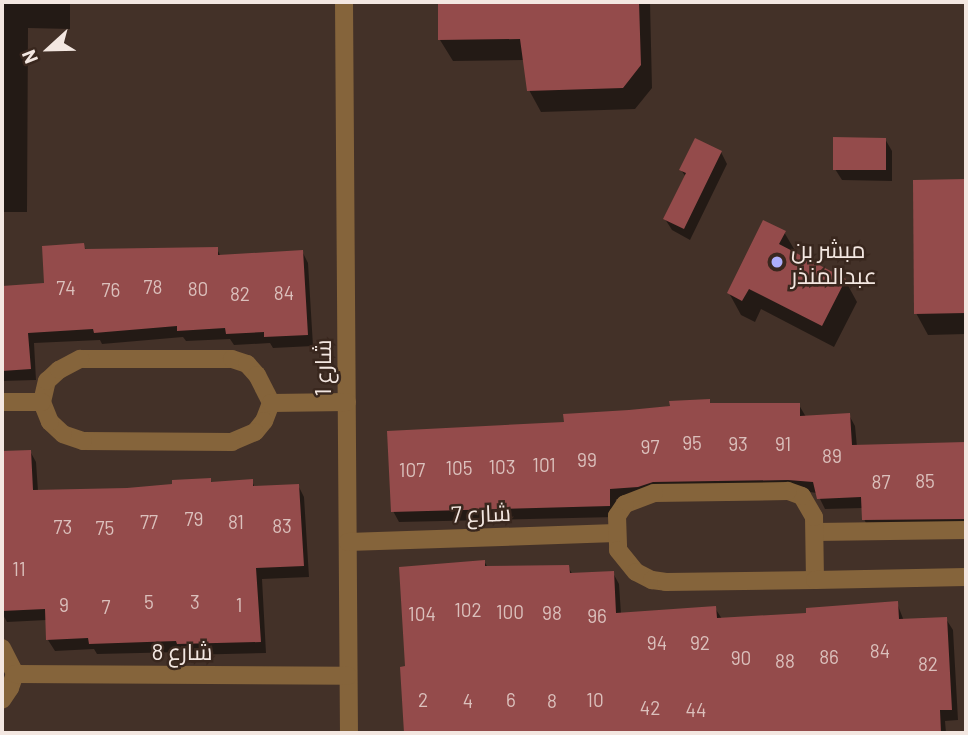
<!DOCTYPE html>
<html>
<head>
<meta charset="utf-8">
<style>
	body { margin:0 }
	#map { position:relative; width:968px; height:735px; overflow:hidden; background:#433128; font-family:Barlow,Cairo,sans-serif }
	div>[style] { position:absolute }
	.shadow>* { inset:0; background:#0007 }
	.building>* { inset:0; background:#944b4b }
	.minor>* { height:18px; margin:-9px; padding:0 9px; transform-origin:9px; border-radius:9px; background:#85643b }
	.dots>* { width:19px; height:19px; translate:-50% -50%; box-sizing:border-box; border:4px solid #39271e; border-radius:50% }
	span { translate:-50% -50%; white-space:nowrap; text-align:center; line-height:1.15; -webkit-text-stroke:5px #39271e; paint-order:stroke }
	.number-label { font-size:19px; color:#dbc0bc }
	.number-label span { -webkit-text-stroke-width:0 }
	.poi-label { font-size:23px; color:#f3e7e1 }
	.left { translate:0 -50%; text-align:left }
	.street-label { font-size:23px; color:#f3e7e1 }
	.frame { position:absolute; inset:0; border:4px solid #f3e7e1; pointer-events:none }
	.north { position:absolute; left:14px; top:14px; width:70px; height:70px; -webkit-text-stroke:5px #39271e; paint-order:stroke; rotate:248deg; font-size:19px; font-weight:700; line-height:28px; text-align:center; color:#f3e7e1 }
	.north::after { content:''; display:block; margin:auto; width:24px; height:32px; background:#f3e7e1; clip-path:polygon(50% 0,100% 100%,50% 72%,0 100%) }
</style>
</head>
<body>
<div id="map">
	<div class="shadow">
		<i style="clip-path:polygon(2px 2px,70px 2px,70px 29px,28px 28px,27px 212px,2px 212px)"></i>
		<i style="clip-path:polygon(440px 2px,650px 2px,652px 88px,635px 109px,541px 112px,529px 90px,524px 60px,453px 61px,440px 40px)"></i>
		<i style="clip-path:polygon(885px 139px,892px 151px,892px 181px,842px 180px,835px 169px)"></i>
		<i style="clip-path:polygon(721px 152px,727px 164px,690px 240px,672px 230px,665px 219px,686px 177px,681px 170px)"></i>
		<i style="clip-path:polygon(914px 181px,966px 181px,966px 334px,928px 335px,916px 313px)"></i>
		<i style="clip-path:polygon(784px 232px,797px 254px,845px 280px,857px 302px,834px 347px,761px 309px,755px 322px,741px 315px,729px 293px)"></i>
		<i style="clip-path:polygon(83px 245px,87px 251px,217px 249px,221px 257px,302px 251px,308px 263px,313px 346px,273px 348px,270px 343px,234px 345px,230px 339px,186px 341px,183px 337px,102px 344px,100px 340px,34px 343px,36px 380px,2px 381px,2px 287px,46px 285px)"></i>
		<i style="clip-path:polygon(709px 400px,711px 405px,799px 405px,806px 417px,849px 415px,855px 426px,857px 447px,966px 443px,966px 529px,870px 531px,864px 519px,863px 508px,825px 509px,817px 493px,795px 490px,616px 499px,615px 517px,399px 522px,393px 511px,566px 423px)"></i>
		<i style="clip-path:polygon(30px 451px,36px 462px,38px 491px,128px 490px,210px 480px,212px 483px,252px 481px,255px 488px,298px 485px,304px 497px,309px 577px,262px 579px,266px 653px,185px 655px,183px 652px,97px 654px,94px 649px,55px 651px,48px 640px,47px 620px,7px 622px,2px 613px,2px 453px)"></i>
		<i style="clip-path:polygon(484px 561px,488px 568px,568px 567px,573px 575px,613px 573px,619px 584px,621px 614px,715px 608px,722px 619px,808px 614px,897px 603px,904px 621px,946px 619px,953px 630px,958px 720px,945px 721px,946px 733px,406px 733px,402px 668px,407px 668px)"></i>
	</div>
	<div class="building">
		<i style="clip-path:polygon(438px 2px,639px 2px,641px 65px,623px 88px,527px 91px,520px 39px,438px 40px)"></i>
		<i style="clip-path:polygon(833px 137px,886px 138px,886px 170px,833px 170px)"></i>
		<i style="clip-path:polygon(695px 138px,722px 151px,684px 229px,663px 219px,686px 173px,679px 170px)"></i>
		<i style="clip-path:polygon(966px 179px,966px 313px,914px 314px,913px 180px)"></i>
		<i style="clip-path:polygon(763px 220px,786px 231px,779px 244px,846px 279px,822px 326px,749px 289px,742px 301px,727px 293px)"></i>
		<i style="clip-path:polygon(84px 243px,85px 249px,218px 247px,218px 255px,303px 250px,308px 335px,264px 337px,264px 332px,226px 334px,225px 328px,177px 331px,177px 326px,94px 333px,93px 329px,28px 333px,31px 369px,2px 371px,2px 286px,44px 283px,42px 246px)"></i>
		<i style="clip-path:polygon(710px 399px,710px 403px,800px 403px,800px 416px,850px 413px,852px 445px,966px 442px,966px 519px,862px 520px,861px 497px,817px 499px,813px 482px,788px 480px,653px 482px,638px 487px,610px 489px,610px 506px,391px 512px,387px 431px,564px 422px,563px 414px,629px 410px,670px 406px,669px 401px)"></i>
		<i style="clip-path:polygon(31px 450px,33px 490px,127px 488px,172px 484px,172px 480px,211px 478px,211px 482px,253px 479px,253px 486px,299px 484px,304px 566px,256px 568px,261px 642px,177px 644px,176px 641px,89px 644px,88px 638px,46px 640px,45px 609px,2px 611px,2px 451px)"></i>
		<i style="clip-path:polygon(485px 560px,485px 566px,569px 565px,570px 573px,614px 571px,616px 613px,716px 606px,717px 618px,806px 613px,806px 608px,898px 601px,899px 619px,947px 617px,952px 710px,940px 710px,941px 733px,404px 733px,400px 667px,405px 666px,399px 567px)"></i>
	</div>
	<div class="minor">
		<i style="left:344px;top:2px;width:731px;rotate:89.61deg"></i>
		<i style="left:80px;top:359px;width:152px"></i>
		<i style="left:232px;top:359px;width:16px;rotate:18deg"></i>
		<i style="left:247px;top:364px;width:15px;rotate:48deg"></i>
		<i style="left:257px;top:375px;width:31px;rotate:63deg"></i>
		<i style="left:271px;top:403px;width:19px;rotate:111deg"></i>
		<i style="left:264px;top:421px;width:14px;rotate:129deg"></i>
		<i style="left:255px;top:432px;width:25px;rotate:157deg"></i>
		<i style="left:232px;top:442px;width:149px;rotate:-179.6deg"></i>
		<i style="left:83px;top:441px;width:21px;rotate:-161deg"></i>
		<i style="left:63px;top:434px;width:18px;rotate:-137deg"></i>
		<i style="left:50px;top:422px;width:22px;rotate:-112deg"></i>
		<i style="left:42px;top:402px;width:22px;rotate:-77deg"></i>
		<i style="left:47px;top:381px;width:16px;rotate:-43deg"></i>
		<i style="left:59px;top:370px;width:24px;rotate:-28deg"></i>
		<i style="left:2px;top:402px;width:40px"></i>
		<i style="left:271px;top:403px;width:76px;rotate:-0.8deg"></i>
		<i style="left:815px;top:532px;width:151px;rotate:-0.8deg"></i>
		<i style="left:348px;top:542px;width:268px;rotate:-1.9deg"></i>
		<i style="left:815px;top:580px;width:63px;rotate:-90.9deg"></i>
		<i style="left:814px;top:517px;width:24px;rotate:-120deg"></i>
		<i style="left:802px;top:496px;width:15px;rotate:-160deg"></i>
		<i style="left:788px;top:491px;width:134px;rotate:179.1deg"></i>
		<i style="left:654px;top:493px;width:31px;rotate:159deg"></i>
		<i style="left:625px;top:504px;width:14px;rotate:124deg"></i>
		<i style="left:617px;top:516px;width:34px;rotate:88deg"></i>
		<i style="left:618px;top:550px;width:28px;rotate:51deg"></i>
		<i style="left:636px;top:572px;width:18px;rotate:27deg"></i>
		<i style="left:652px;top:580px;width:14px;rotate:8deg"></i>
		<i style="left:666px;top:582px;width:149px;rotate:-0.8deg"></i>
		<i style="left:815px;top:580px;width:151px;rotate:-1.1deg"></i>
		<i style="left:2px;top:648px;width:29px;rotate:63deg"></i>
		<i style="left:15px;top:674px;width:15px;rotate:110deg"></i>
		<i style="left:10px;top:688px;width:14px;rotate:124deg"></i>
		<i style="left:15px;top:674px;width:333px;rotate:0.3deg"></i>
	</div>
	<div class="dots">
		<i style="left:777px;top:262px;background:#adaefb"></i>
	</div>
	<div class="number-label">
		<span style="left:153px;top:287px">78</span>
		<span style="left:66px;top:288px">74</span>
		<span style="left:198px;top:289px">80</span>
		<span style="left:111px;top:290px">76</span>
		<span style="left:284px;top:293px">84</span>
		<span style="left:240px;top:294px">82</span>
		<span style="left:692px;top:443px">95</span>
		<span style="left:738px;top:444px">93</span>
		<span style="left:783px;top:444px">91</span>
		<span style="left:650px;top:447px">97</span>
		<span style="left:832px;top:456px">89</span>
		<span style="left:587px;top:460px">99</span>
		<span style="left:544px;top:465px">101</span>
		<span style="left:502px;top:467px">103</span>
		<span style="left:459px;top:468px">105</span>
		<span style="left:412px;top:470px">107</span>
		<span style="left:925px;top:481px">85</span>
		<span style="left:881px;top:482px">87</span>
		<span style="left:194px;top:519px">79</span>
		<span style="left:149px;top:522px">77</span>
		<span style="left:236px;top:522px">81</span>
		<span style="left:282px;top:526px">83</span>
		<span style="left:63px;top:527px">73</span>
		<span style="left:105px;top:528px">75</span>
		<span style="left:19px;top:569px">11</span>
		<span style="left:149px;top:602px">5</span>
		<span style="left:195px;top:602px">3</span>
		<span style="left:64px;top:605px">9</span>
		<span style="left:239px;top:605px">1</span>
		<span style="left:106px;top:607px">7</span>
		<span style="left:468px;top:610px">102</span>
		<span style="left:510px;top:612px">100</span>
		<span style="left:552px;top:613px">98</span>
		<span style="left:422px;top:614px">104</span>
		<span style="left:597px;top:616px">96</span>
		<span style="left:657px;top:643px">94</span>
		<span style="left:700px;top:643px">92</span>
		<span style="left:880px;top:651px">84</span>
		<span style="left:829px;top:657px">86</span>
		<span style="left:741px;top:658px">90</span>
		<span style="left:785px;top:661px">88</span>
		<span style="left:928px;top:664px">82</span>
		<span style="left:423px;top:700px">2</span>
		<span style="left:511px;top:700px">6</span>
		<span style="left:595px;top:700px">10</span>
		<span style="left:468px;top:701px">4</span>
		<span style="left:552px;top:701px">8</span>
		<span style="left:650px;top:708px">42</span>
		<span style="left:696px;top:710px">44</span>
	</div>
	<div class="poi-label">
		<span class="left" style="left:791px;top:262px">مبشر بن<br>عبدالمنذر</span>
	</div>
	<div class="street-label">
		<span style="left:322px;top:368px;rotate:-90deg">شارع 1</span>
		<span style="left:481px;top:513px;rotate:-2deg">شارع 7</span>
		<span style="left:182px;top:651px">شارع 8</span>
	</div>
	<div class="frame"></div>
	<div class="north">N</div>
</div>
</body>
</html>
